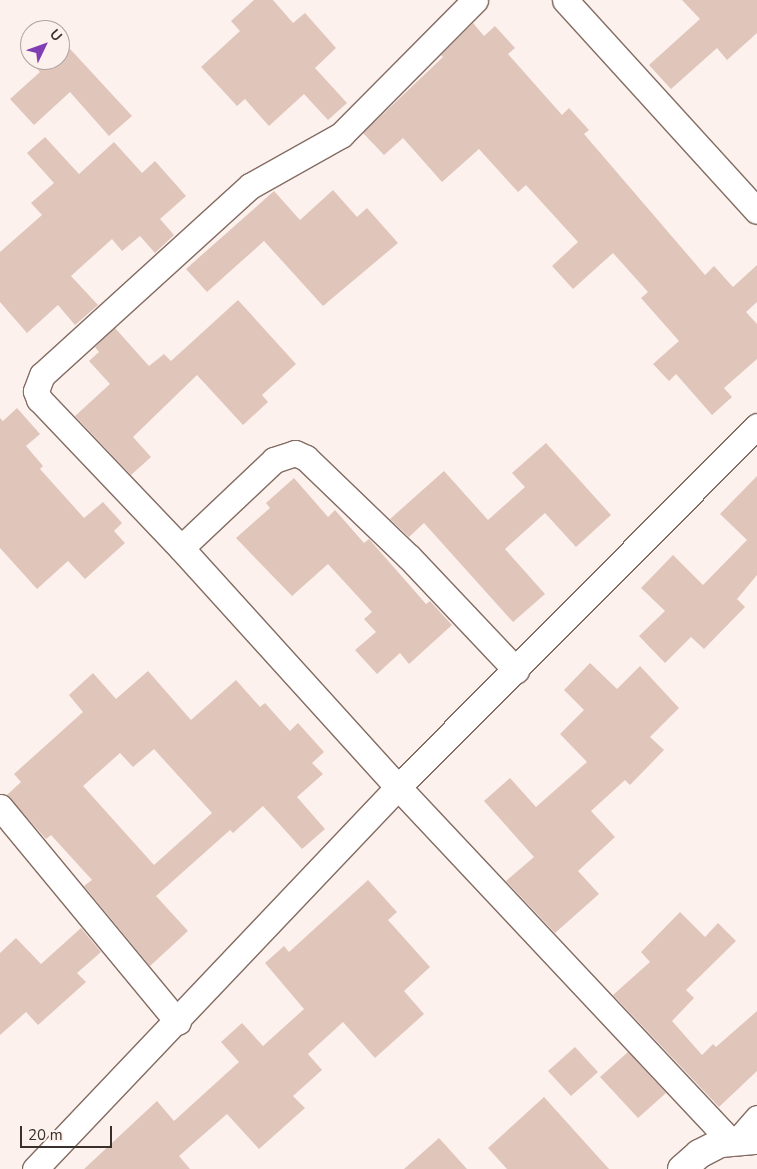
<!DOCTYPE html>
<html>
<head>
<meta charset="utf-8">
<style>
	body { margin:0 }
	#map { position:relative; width:757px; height:1169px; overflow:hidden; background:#fcf1ed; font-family:"Nunito Sans",sans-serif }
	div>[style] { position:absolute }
	.building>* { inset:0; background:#e0c5bb }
	.roads { filter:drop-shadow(1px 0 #846c63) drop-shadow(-1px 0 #846c63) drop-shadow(0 1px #846c63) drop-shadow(0 -1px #846c63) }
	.street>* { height:25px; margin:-12.5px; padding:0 12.5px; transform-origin:12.5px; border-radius:12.5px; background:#fff }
	.secondary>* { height:28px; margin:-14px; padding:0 14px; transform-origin:14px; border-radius:14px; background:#fff }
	span { translate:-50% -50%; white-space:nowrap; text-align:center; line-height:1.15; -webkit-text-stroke:4px #fcf1ed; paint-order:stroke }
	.north { position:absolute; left:20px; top:20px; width:50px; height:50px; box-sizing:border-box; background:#fcf1ed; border:1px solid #aea39f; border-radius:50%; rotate:48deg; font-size:14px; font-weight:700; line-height:20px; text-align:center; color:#392f2b }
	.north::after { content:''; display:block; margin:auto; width:18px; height:22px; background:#803eb2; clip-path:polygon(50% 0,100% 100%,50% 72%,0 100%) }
	.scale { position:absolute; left:20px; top:1126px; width:92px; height:22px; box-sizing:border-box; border:2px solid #392f2b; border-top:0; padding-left:6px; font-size:15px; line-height:18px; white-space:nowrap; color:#392f2b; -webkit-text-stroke:4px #fcf1ed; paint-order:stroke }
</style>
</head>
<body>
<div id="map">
	<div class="building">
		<i style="clip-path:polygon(254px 0,273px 0,293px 23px,305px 13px,336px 48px,315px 68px,347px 103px,328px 120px,304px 94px,269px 126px,245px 99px,237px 106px,201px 67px,240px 31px,231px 21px)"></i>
		<i style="clip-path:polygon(682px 0,757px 0,757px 33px,727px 60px,717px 48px,671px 89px,649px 65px,700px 19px)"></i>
		<i style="clip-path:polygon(473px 23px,484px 36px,495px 26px,515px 48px,508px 54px,562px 115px,569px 108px,589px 130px,584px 134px,705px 275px,714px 266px,733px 287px,757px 265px,757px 302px,746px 312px,757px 324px,757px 359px,724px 388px,732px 397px,712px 415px,676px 374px,669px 381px,653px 364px,679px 341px,641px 298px,648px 292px,613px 253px,573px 289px,552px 266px,578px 242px,526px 185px,518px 192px,479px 149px,442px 182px,403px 138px,384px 155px,363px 133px,443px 57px,441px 55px)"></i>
		<i style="clip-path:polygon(60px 38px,132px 116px,109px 136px,70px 92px,34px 125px,10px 99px,40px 72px,27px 57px,30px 54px,30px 60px,60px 60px)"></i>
		<i style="clip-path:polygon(45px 137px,79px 174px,114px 142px,142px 173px,155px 161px,186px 196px,160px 219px,174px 235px,155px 253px,140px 236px,122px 251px,112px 239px,71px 276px,98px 305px,75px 325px,58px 305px,27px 333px,0 302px,0 252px,42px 215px,31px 203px,54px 183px,27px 153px)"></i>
		<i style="clip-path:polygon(333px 190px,357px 217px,367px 208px,398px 243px,323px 306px,264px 241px,207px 292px,186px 269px,274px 191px,300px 220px)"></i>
		<i style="clip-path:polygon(238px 300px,296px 364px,262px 395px,268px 402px,243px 425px,197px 375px,133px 437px,151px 457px,131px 475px,75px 416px,110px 384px,89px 361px,99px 352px,95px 347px,115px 328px,149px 366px,164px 354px,171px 361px)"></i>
		<i style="clip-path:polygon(17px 408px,40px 434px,26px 446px,43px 466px,40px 469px,84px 518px,103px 502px,122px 523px,114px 531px,125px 543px,85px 579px,68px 561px,37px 589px,0 548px,0 418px,3px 421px)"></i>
		<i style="clip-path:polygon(546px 443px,611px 515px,576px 547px,545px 513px,505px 549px,545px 594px,513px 622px,424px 523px,409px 537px,390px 519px,444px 471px,488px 520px,525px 487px,512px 473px)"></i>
		<i style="clip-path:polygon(757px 476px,757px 575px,737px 599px,745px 607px,704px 649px,691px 637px,665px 663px,639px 636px,665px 611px,641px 588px,673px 555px,703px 585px,747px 540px,720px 514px)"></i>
		<i style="clip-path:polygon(294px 478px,328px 517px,335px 510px,364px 543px,369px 539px,426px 604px,430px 601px,452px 625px,409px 664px,400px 653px,377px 674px,355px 650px,376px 632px,364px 619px,372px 612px,328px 564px,292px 596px,236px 538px,270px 508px,266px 503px)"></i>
		<i style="clip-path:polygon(590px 663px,617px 689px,640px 666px,679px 708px,650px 737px,664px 750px,630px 785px,625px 780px,591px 811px,615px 837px,578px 871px,599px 894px,555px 933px,506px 881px,534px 857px,484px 801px,510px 778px,536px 807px,587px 762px,560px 734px,584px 710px,564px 690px)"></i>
		<i style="clip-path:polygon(evenodd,148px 671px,191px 720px,236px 680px,260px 707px,265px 703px,290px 731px,298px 723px,324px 752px,312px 763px,323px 774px,297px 797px,325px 829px,302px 849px,263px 806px,233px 833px,230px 830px,156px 896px,188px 931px,150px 966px,84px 886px,92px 880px,51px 835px,46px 839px,7px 795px,21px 782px,14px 774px,83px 712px,69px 695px,93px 673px,116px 699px,148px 671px,154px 749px,212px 813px,154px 865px,83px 786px,120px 753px,133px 767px,154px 749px)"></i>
		<i style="clip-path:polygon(368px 880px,397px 912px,388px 920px,430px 967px,404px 991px,424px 1014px,375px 1058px,343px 1022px,308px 1054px,322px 1070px,293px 1096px,305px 1108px,259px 1149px,227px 1114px,179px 1156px,190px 1169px,84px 1169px,157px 1101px,174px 1121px,239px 1062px,221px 1042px,242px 1023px,263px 1046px,304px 1009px,265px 963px,284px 946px,289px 952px)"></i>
		<i style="clip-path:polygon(680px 912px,705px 937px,718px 923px,736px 941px,686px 990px,694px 998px,672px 1021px,702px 1055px,713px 1044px,716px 1047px,757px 1011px,757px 1071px,719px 1107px,613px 995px,650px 962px,641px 952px)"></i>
		<i style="clip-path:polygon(81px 928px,101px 952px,77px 973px,86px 982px,38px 1025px,26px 1012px,0 1035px,0 953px,16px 938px,41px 964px)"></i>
		<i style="clip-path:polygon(575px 1047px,598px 1072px,571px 1096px,548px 1071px)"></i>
		<i style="clip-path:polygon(628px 1052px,666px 1093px,638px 1118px,600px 1077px)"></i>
		<i style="clip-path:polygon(544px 1097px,609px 1169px,507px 1169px,488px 1148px)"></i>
		<i style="clip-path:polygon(439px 1138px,467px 1169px,404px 1169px)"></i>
	</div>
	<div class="roads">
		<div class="street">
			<i style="left:475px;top:0;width:190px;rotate:134.8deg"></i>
			<i style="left:341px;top:135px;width:104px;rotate:150.7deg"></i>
			<i style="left:250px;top:186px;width:281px;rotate:137.7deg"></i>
			<i style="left:42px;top:375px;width:17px;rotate:111deg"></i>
			<i style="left:36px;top:391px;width:9px;rotate:69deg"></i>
			<i style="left:39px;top:399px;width:206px;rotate:46.4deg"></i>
			<i style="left:181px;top:548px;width:323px;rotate:47.8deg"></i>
			<i style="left:398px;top:787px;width:485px;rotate:46.8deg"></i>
			<i style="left:565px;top:0;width:285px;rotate:47.7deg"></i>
			<i style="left:181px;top:548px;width:128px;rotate:-43.4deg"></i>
			<i style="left:274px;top:460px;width:22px;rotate:-18deg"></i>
			<i style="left:295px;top:453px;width:12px;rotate:24deg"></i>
			<i style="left:306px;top:458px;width:143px;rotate:43.9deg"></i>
			<i style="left:409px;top:557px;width:156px;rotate:46.6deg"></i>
			<i style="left:0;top:807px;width:279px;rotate:50.4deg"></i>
			<i style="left:739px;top:1139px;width:28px;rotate:-49deg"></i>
			<i style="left:35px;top:1169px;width:527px;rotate:-46.46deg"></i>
			<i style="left:398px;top:787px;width:509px;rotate:-45.16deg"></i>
		</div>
		<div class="secondary">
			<i style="left:682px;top:1169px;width:23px;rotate:-41deg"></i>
			<i style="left:699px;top:1154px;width:25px;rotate:-27deg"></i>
			<i style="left:721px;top:1143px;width:36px;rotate:-5deg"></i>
		</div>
	</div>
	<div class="north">U</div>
	<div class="scale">20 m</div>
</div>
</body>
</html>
